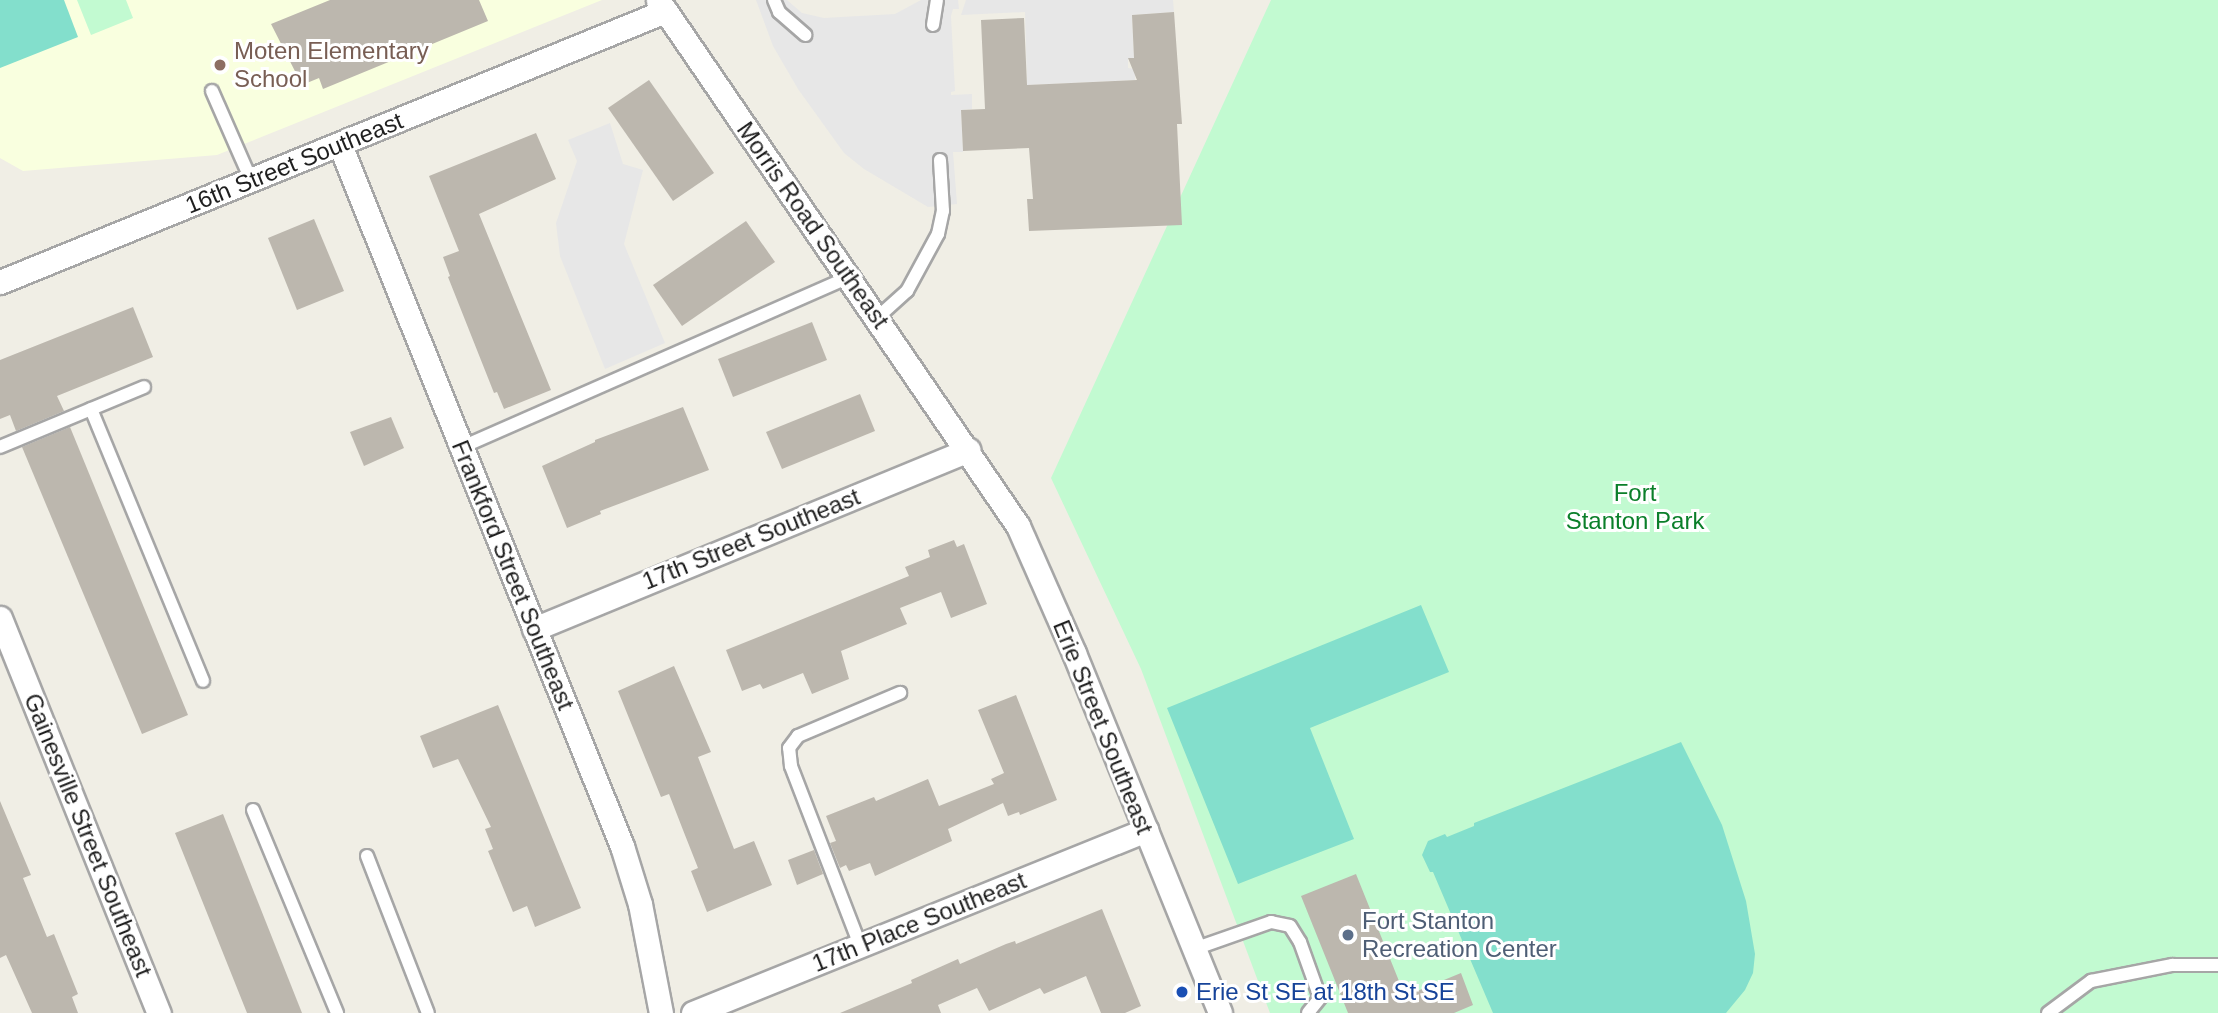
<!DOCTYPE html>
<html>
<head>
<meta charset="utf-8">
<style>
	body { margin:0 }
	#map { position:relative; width:2218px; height:1013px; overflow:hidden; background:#f0eee5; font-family:Helvetica,sans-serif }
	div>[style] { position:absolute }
	.education>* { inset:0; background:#f9ffdf }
	.park>* { inset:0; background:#c2fad1 }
	.pitch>* { inset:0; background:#83dfcc }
	.parking>* { inset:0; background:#e7e7e7 }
	.building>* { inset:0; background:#bcb7ae }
	.roads { filter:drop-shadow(2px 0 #a6a6a6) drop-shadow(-2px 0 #a6a6a6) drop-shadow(0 2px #a6a6a6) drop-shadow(0 -2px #a6a6a6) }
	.service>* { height:12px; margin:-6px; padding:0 6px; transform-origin:6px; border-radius:6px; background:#fff }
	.minor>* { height:23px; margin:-11.5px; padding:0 11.5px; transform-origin:11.5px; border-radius:11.5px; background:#fff }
	.dots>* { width:19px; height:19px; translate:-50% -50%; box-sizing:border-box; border:4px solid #fff; border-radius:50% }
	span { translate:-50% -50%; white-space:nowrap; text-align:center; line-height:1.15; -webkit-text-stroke:6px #fff; paint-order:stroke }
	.education-label { font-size:24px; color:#785e54 }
	.left { translate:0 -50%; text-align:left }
	.street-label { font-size:24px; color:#1f1f1f }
	.park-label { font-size:24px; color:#0b7f2a }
	.service-label { font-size:24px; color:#4e5e75 }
	.transit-label { font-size:24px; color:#164399 }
</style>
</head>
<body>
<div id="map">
	<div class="education">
		<i style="clip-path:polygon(0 0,602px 0,217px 155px,23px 171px,0 158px)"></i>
	</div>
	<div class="park">
		<i style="clip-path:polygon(77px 0,126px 0,133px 18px,91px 35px)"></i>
		<i style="clip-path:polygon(1271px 0,2218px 0,2218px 1013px,1270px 1013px,1141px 669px,1051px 478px)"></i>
	</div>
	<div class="pitch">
		<i style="clip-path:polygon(0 0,64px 0,78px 37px,0 68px)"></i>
		<i style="clip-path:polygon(1421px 605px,1449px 672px,1310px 728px,1354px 839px,1238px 884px,1167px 708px)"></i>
		<i style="clip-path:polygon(1681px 742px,1722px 825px,1746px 901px,1755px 954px,1753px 973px,1745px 990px,1726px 1013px,1493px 1013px,1433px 872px,1430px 872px,1422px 855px,1428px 841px,1445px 834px,1447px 837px,1474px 826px,1474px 823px)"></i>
	</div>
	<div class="parking">
		<i style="clip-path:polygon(756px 0,787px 0,802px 13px,824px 18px,895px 14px,921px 0,958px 0,959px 9px,953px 9px,951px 16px,955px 91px,951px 92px,951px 95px,972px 94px,972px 109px,961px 110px,963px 152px,953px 152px,957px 204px,928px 207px,864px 169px,844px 153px,798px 89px,773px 46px)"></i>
		<i style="clip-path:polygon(966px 0,1173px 0,1174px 12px,1132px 15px,1134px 58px,1128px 59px,1128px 68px,1135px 69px,1135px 80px,1027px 85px,1025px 12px,961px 15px)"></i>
		<i style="clip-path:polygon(610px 123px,623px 164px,643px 170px,624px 244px,665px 343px,605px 369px,560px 256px,556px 223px,577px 161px,568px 140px)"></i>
	</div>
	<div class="building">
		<i style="clip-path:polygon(330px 0,479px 0,488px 21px,323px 89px,319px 78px,302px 85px,271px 24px)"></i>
		<i style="clip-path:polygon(1174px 12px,1182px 124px,1177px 124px,1182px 225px,1029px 231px,1027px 199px,1033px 199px,1029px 148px,963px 151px,961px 110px,985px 109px,981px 20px,1024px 18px,1027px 85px,1137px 80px,1128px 58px,1134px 58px,1132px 15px)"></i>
		<i style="clip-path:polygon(649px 80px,714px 173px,673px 201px,608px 108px)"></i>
		<i style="clip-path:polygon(536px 133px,556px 179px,479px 214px,551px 390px,504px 409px,497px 392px,494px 393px,448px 277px,450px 276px,443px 257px,459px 251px,429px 176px)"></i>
		<i style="clip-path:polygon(314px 219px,344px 291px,297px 310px,268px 238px)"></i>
		<i style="clip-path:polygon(746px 221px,775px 262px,682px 326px,653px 285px)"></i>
		<i style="clip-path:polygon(133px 307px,153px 357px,57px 396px,64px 411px,16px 431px,10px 415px,0 419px,0 360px)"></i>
		<i style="clip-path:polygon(812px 322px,827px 360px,733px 397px,718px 359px)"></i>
		<i style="clip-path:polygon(860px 394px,875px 431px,782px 469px,766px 432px)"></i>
		<i style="clip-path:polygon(683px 407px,709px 470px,600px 511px,601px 514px,567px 528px,542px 466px,595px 442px,595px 440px)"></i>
		<i style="clip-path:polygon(391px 417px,404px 448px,364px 466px,350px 432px)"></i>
		<i style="clip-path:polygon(70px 427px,188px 715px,142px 734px,22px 447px)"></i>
		<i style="clip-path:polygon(954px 540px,957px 547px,964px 544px,987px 604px,951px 618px,941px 592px,900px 608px,907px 624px,841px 651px,849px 679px,812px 694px,803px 673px,763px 689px,760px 684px,742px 691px,726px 650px,909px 576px,905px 567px,930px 557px,928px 550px)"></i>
		<i style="clip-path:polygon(674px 666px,711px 752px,698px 757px,734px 849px,754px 841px,772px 885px,707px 912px,691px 871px,698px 868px,683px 830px,669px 794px,661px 797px,618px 691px)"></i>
		<i style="clip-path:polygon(1016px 695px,1057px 800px,1020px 815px,1019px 812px,1008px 816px,1003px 803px,948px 829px,952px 841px,875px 876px,870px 863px,849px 871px,846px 865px,840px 868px,830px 843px,836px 841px,826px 816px,874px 797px,876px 801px,928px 779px,939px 806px,994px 784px,991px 779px,1004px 773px,978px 710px)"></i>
		<i style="clip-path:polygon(498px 705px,581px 908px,535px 927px,527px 906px,513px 912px,488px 851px,493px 849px,485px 829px,491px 827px,458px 759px,433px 768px,420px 736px)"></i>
		<i style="clip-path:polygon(0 801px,31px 875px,23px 878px,47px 937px,54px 934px,78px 994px,72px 997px,78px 1013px,32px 1013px,6px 955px,0 958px)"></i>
		<i style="clip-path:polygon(223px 814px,302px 1013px,247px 1013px,175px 833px)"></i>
		<i style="clip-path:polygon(814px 850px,823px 874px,797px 885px,788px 860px)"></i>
		<i style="clip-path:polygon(1356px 874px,1405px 996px,1461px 973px,1473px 1005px,1454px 1013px,1348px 1013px,1301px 896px)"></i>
		<i style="clip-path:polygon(1102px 909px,1141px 1006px,1125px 1013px,1101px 1013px,1086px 976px,1044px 994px,1040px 988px,989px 1011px,977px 988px,938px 1005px,941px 1013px,840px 1013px,912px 983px,911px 980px,958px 959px,960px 964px,1006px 944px,1015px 941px,1016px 944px)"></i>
	</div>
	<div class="roads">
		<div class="service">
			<i style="left:774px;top:0;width:13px;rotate:67deg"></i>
			<i style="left:779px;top:12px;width:35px;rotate:41deg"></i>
			<i style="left:933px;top:25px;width:25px;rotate:-81deg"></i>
			<i style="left:212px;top:91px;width:97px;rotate:66.3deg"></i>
			<i style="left:878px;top:317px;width:39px;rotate:-42deg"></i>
			<i style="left:907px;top:291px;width:65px;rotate:-61.5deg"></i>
			<i style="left:938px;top:234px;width:24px;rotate:-78deg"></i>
			<i style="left:943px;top:211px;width:51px;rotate:-93.4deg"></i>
			<i style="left:91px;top:409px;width:294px;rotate:67.6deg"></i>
			<i style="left:0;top:447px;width:156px;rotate:-22.6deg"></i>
			<i style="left:462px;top:447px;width:423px;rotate:-23.7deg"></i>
			<i style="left:253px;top:810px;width:220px;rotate:67.5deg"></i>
			<i style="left:367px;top:856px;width:168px;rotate:68.8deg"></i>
			<i style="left:860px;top:945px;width:192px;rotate:-111.1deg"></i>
			<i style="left:791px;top:766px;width:18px;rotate:-96deg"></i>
			<i style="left:789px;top:748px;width:15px;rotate:-53deg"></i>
			<i style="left:798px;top:736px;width:111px;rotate:-22.9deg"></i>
			<i style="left:1194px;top:949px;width:82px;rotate:-19.3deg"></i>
			<i style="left:1271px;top:922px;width:19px;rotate:12deg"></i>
			<i style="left:1290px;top:926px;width:19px;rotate:58deg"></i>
			<i style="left:1300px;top:942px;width:59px;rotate:70.3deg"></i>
			<i style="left:1320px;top:998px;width:19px;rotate:129deg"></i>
			<i style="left:2048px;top:1013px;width:54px;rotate:-36.7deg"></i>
			<i style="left:2091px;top:981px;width:83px;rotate:-11.2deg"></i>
			<i style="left:2172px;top:965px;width:46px"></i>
		</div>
		<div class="minor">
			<i style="left:658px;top:0;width:637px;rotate:55.61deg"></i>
			<i style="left:1018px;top:526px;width:139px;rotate:66.2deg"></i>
			<i style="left:1074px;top:653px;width:388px;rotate:67.9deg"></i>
			<i style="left:340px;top:145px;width:756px;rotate:68.09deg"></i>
			<i style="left:622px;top:846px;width:61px;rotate:72.8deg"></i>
			<i style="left:640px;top:904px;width:111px;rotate:79.1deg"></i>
			<i style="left:0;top:282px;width:718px;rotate:-22.17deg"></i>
			<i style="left:0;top:618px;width:426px;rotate:68.1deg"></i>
			<i style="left:534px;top:629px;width:470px;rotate:-22.4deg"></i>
			<i style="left:693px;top:1013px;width:489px;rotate:-22deg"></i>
		</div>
	</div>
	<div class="dots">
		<i style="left:220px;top:65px;background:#8d6e63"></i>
		<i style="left:1348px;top:935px;background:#5c6f8a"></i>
		<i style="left:1182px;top:992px;background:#1a4fb4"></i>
	</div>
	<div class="education-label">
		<span class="left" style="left:234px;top:65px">Moten Elementary<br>School</span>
	</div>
	<div class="street-label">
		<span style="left:294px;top:163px;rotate:-22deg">16th Street Southeast</span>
		<span style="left:813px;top:225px;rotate:55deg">Morris Road Southeast</span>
		<span style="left:751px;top:539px;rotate:-22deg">17th Street Southeast</span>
		<span style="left:513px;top:575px;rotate:68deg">Frankford Street Southeast</span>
		<span style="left:1103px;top:727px;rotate:68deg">Erie Street Southeast</span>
		<span style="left:88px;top:835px;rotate:68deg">Gainesville Street Southeast</span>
		<span style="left:919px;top:922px;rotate:-22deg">17th Place Southeast</span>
	</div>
	<div class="park-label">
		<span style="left:1635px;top:507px">Fort<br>Stanton Park</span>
	</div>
	<div class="service-label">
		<span class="left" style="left:1362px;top:935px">Fort Stanton<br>Recreation Center</span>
	</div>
	<div class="transit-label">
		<span class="left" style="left:1196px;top:992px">Erie St SE at 18th St SE</span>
	</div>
</div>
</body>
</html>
